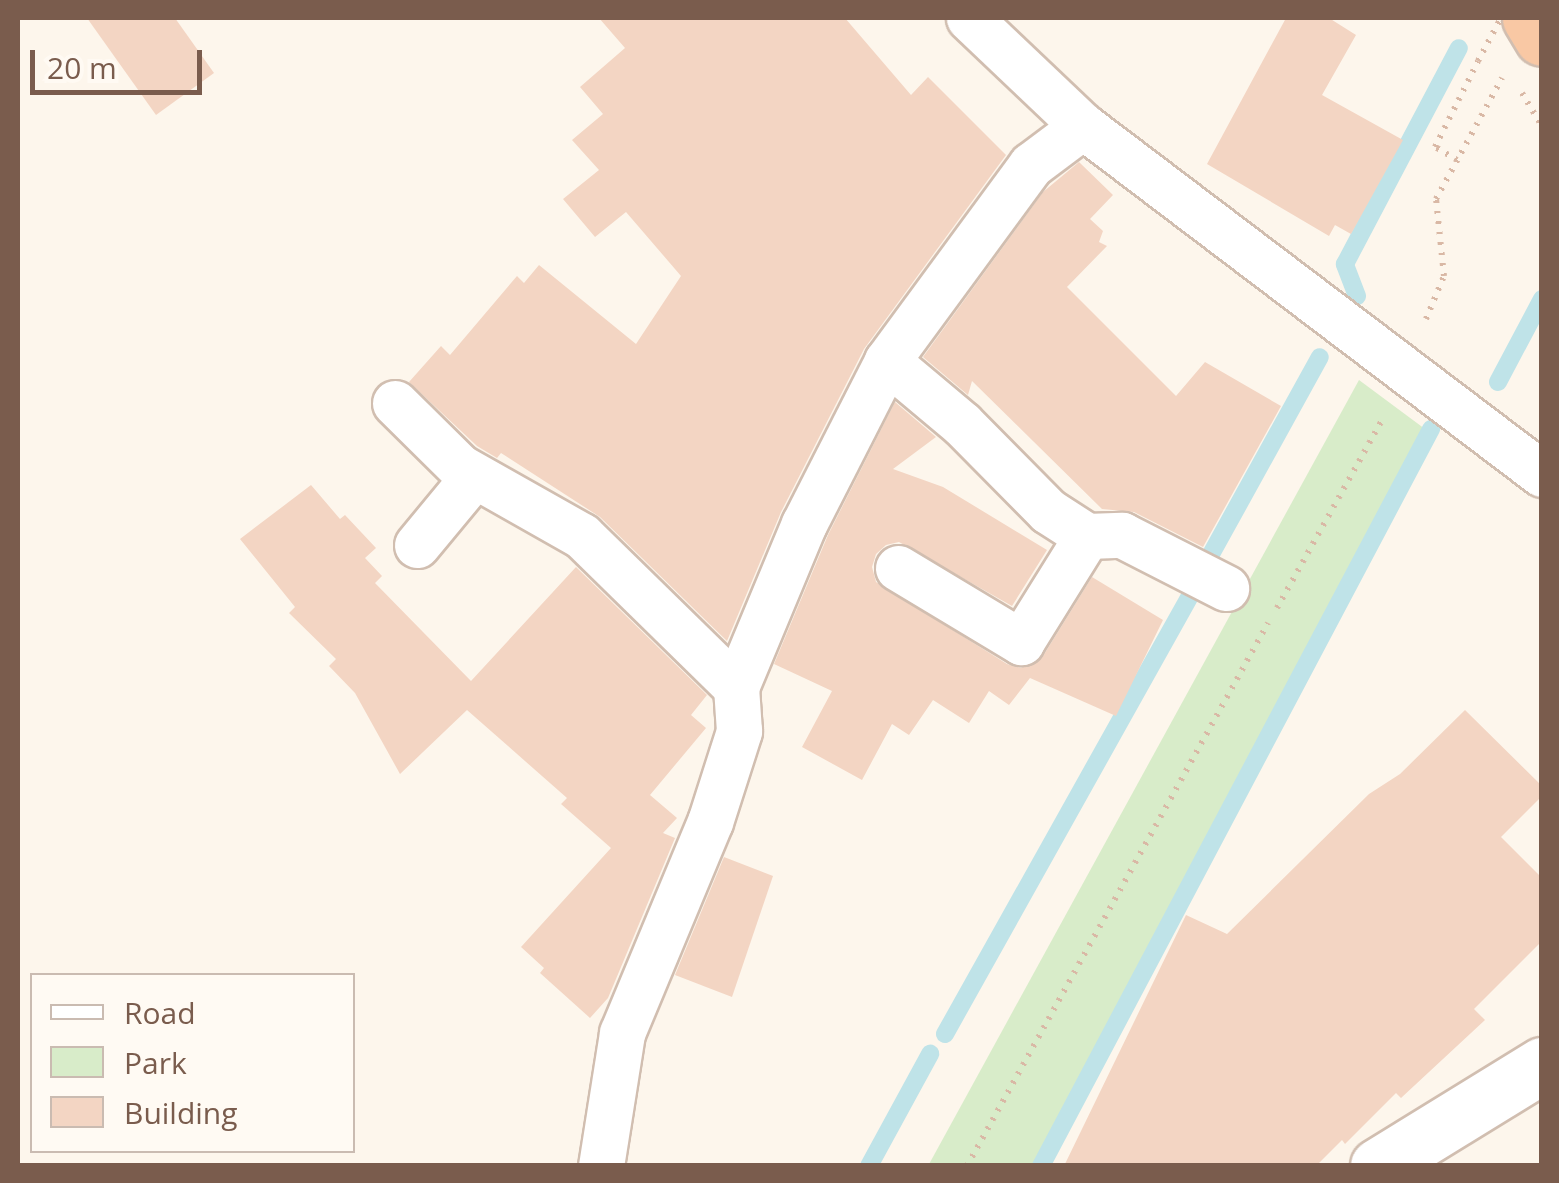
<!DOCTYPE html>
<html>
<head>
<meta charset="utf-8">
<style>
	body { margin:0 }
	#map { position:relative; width:1559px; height:1183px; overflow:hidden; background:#fdf6ec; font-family:"Open Sans",sans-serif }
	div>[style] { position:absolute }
	.green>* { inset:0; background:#d8ecc9 }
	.stream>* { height:18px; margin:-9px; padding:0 9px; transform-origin:9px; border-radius:9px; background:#bfe3e8 }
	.building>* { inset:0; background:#f3d5c3 }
	.path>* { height:6px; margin-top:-3px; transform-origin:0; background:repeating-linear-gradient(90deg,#d9b8a5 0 2.5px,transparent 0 10.5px) }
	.roads { filter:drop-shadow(2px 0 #d1beb0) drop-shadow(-2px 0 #d1beb0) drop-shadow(0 2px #d1beb0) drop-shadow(0 -2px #d1beb0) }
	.minor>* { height:45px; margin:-22.5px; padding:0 22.5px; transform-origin:22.5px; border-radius:22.5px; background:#fff }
	.tertiary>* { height:55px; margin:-27.5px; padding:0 27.5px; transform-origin:27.5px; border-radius:27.5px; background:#fff }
	.trunk>* { height:55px; margin:-27.5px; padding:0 27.5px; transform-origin:27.5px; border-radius:27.5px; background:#f9c8a4 }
	.path-bridge>* { height:6px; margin-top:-3px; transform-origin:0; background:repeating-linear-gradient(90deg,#d9b8a5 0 2.5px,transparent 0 10.5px) }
	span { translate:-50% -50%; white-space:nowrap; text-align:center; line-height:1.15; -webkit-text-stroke:9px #fffaf3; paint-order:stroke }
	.frame { position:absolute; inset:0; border:20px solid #7a5c4d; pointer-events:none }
	.legend { position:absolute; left:30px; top:973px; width:325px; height:180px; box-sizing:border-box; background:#fffaf3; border:2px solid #cabbb1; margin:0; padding:12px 18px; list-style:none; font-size:30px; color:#7a5c4d }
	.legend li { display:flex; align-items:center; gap:20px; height:50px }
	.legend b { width:50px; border:2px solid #cabbb1 }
	.scale { position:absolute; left:30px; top:50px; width:172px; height:45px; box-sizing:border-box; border:5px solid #7a5c4d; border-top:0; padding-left:12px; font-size:30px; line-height:35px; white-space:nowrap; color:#7a5c4d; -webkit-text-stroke:8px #fffaf3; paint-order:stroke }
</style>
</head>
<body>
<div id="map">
	<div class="green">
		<i style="clip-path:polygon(1359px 380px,1425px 429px,1038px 1165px,928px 1166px)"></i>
	</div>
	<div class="stream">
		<i style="left:1357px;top:296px;width:34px;rotate:-111deg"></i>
		<i style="left:1345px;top:264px;width:244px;rotate:-62.2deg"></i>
		<i style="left:1498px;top:382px;width:94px;rotate:-62.1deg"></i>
		<i style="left:1210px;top:556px;width:227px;rotate:-61.1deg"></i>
		<i style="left:945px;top:1034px;width:502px;rotate:-60.78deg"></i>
		<i style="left:869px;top:1166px;width:128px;rotate:-61.4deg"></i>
		<i style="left:1041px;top:1166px;width:834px;rotate:-62.11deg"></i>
	</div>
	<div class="building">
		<i style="clip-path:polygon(87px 18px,175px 18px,214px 73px,156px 115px)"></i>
		<i style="clip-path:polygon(599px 18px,845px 18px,911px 95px,928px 77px,1006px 155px,864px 349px,781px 512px,727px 641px,600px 517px,501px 453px,497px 458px,477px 446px,409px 382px,441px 346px,450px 355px,517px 276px,524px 283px,539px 265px,636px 344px,681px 276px,626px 212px,595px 237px,563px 199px,599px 170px,572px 140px,603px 114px,580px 87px,625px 48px)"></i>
		<i style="clip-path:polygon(1286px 18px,1329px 18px,1356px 35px,1322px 95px,1403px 140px,1351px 234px,1335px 225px,1329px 236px,1207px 164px)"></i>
		<i style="clip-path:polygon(1079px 162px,1113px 195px,1090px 219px,1103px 231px,1099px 242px,1107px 246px,1067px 287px,1176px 396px,1205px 362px,1281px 406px,1203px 547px,1134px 512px,1102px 509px,972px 381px,968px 395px,923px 357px,1043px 192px)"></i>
		<i style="clip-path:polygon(895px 402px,936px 437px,893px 469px,943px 487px,1047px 550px,1012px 606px,899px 542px,886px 545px,876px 554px,872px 567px,876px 582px,1007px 664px,1021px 668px,1043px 656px,1092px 577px,1163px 620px,1116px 716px,1030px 678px,1009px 705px,989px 691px,969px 723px,933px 700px,909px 735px,892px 724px,862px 780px,802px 747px,832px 691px,774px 664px,828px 535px)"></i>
		<i style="clip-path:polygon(311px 485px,340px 519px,345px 515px,376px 548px,365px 558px,382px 576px,375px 583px,471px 681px,576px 567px,707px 695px,691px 715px,706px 728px,650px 795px,677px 818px,663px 833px,675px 838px,608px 998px,590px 1018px,540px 973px,544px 968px,521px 947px,611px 848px,561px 804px,567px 798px,467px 710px,400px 774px,355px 693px,329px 666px,336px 659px,289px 613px,295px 607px,240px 539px)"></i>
		<i style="clip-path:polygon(1465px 710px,1542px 786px,1542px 796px,1501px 837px,1542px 878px,1542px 941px,1474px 1009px,1485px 1020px,1401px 1098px,1396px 1093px,1345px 1144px,1342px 1140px,1316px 1166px,1064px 1166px,1186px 915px,1227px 934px,1369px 794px,1400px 774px)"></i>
		<i style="clip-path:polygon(724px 857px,773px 876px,732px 997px,675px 975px)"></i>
	</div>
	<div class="path">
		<i style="left:1522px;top:93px;width:39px;rotate:59deg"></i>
		<i style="left:1457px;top:160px;width:26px;rotate:-149deg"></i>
		<i style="left:1435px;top:147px;width:96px;rotate:-63.4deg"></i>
		<i style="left:1426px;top:319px;width:47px;rotate:-67.3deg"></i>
		<i style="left:1444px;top:276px;width:77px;rotate:-95.9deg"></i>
		<i style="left:1436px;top:199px;width:138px;rotate:-61.4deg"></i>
		<i style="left:1277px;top:608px;width:218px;rotate:-60.8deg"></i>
		<i style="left:967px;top:1166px;width:621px;rotate:-61deg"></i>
	</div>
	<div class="roads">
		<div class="minor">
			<i style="left:969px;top:18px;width:157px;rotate:43.5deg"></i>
			<i style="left:1083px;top:126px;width:576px;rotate:37.17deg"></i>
			<i style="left:887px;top:361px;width:98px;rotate:40deg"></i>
			<i style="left:962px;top:424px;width:122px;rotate:45.3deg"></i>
			<i style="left:1048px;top:511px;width:46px;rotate:32.7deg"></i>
			<i style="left:1087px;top:536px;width:35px;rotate:-2deg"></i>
			<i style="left:1122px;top:535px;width:117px;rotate:27deg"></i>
			<i style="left:395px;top:403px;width:91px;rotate:44.6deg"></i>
			<i style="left:460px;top:467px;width:140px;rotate:29.5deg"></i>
			<i style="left:582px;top:536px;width:216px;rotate:44.4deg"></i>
			<i style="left:417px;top:545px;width:89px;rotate:-50.4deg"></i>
			<i style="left:898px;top:568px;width:144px;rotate:31deg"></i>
			<i style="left:1021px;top:642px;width:125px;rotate:-58.1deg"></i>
			<i style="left:601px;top:1166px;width:135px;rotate:-81deg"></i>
			<i style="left:622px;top:1033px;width:229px;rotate:-67.4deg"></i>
			<i style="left:710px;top:822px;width:96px;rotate:-72.3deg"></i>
			<i style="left:739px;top:731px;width:44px;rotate:-93.9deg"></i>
			<i style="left:736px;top:687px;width:177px;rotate:-67.4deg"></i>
			<i style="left:804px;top:524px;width:183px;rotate:-63deg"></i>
			<i style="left:887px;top:361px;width:243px;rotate:-53.7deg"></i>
			<i style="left:1031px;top:165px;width:65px;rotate:-36.9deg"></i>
		</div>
		<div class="tertiary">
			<i style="left:1378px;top:1166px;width:193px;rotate:-31.6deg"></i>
		</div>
		<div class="trunk">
			<i style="left:1530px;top:18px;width:23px;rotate:59deg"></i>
		</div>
	</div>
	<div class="path-bridge">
		<i style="left:1478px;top:61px;width:49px;rotate:-61.9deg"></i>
	</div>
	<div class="frame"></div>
	<ul class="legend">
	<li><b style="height:12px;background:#fff"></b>Road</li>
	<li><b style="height:28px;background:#d8ecc9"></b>Park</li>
	<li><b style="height:28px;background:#f3d5c3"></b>Building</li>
	</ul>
	<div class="scale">20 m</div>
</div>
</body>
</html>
